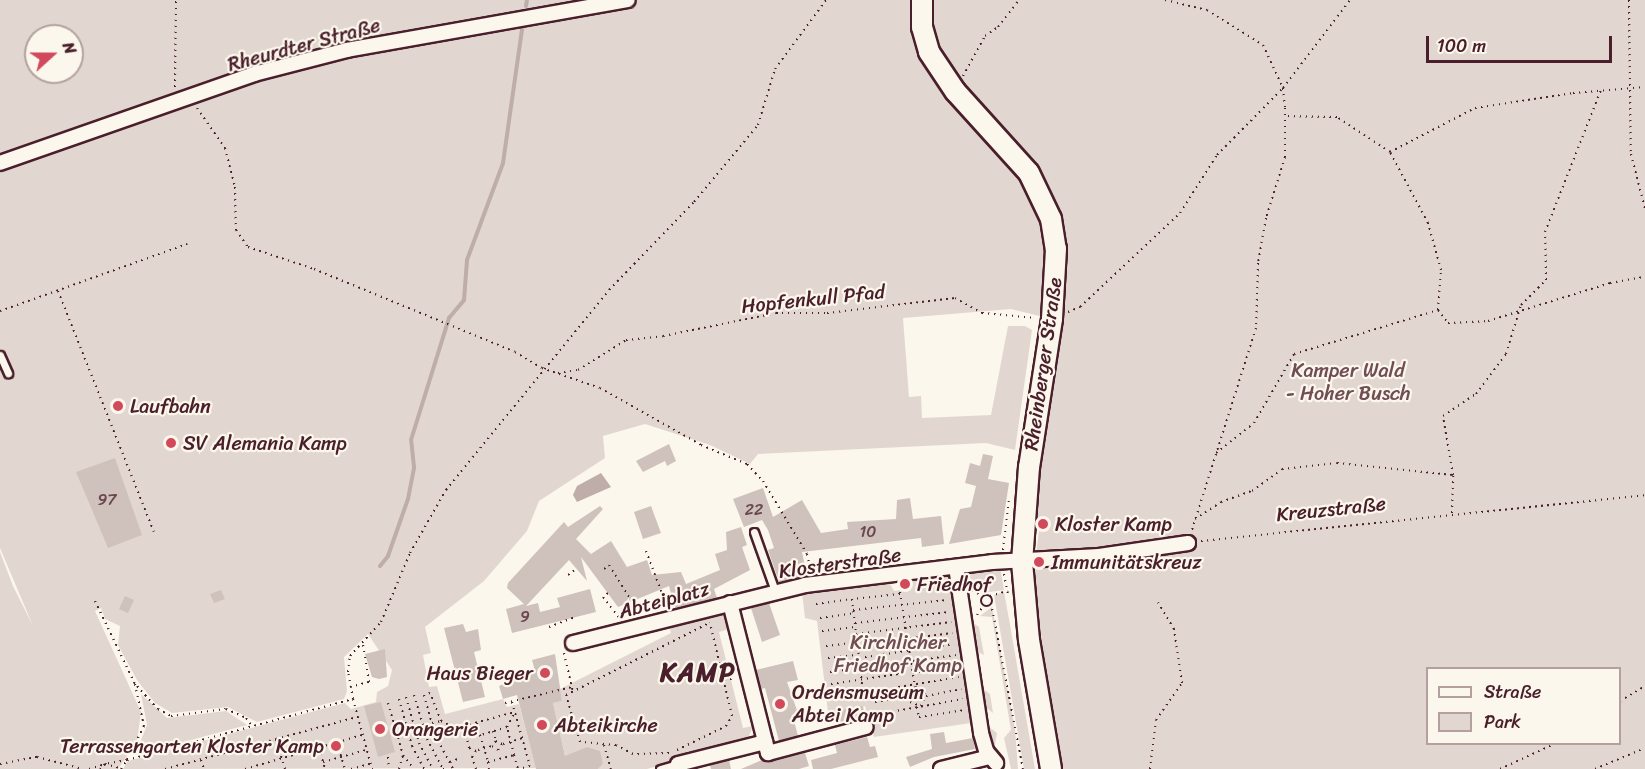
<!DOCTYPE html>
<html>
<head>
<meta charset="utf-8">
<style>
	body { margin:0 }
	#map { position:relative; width:1645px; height:769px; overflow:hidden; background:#fbf7ec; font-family:Sriracha,sans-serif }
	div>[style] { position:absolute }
	.green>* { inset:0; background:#e2d7d0 }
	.water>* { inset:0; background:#bfadaa }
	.stream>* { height:4px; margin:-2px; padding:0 2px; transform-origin:2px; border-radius:2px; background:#bfadaa }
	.building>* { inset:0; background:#cfc2bc }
	.path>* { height:2px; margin-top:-1px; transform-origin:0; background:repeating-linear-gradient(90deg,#4a1f2b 0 1.5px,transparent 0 6px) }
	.path>.ring { margin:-1px; padding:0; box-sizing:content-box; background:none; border:2px solid #4a1f2b; border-radius:50% }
	.roads { filter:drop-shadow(2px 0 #4a1f2b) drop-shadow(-2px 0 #4a1f2b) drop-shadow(0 2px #4a1f2b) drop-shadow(0 -2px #4a1f2b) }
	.service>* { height:7px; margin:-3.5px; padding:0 3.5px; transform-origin:3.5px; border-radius:3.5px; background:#fbf7ec }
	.minor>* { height:14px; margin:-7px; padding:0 7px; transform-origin:7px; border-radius:7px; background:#fbf7ec }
	.secondary>* { height:20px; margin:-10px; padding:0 10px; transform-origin:10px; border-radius:10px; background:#fbf7ec }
	.dots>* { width:16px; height:16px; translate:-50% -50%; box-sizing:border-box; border:3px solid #fbf7ec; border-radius:50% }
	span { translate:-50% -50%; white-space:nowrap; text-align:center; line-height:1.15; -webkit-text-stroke:4.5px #fbf7ec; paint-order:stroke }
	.number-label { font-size:16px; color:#6b484f }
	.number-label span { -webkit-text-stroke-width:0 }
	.street-label { font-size:20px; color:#4a1f2b }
	.park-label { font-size:20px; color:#704d54 }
	.poi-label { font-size:20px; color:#4a1f2b }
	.left { translate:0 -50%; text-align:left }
	.right { translate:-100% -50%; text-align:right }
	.district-label { font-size:26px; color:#4a1f2b; font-weight:700; letter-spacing:1.5px }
	.legend { position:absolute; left:1426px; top:667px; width:195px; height:78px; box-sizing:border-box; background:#fbf7ec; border:2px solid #b4a19f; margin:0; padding:8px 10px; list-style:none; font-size:18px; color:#4a1f2b }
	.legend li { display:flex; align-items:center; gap:12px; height:30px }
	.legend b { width:30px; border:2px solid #b4a19f }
	.north { position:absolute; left:24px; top:24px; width:60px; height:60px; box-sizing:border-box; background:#fbf7ec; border:2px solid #b4a19f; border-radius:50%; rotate:69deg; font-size:16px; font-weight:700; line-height:24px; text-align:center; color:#4a1f2b }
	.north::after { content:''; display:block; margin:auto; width:21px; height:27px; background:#d1495b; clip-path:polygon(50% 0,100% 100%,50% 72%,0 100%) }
	.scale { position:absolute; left:1426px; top:36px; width:186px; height:27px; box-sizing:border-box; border:3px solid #4a1f2b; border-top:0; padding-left:8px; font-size:18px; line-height:21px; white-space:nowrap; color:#4a1f2b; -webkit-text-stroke:4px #fbf7ec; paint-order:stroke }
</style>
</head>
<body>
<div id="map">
	<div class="green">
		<i style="clip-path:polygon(evenodd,0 0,1645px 0,1645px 769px,1060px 769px,1033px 577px,1039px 531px,1034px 481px,1052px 319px,1011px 309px,903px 318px,909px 397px,921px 396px,922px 418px,991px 415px,1008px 326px,1025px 326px,1032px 330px,1015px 450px,986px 443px,758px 454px,750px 464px,710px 445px,645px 424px,603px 436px,605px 458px,539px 501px,527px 531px,484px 581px,425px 627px,431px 653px,423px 655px,429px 687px,437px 686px,445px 714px,503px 699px,507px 707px,519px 704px,536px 768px,123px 769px,128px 761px,345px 703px,351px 709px,376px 702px,377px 692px,388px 686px,392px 670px,368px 634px,344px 657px,347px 691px,344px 699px,257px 722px,228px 707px,172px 713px,155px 703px,137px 680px,118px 645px,120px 626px,105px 619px,101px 608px,95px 611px,141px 712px,137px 741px,118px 769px,0 769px,0 552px,13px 586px,33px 626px,0 548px,0 0,36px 36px,72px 36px,72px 72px,36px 72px,36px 36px,0 0,1428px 668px,1620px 668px,1620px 744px,1428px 744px,1428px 668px)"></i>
		<i style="clip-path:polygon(1000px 567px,1004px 590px,983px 593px,966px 583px,971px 572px)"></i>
		<i style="clip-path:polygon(946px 574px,953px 583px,979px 753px,976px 753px,971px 723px,874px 737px,865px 706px,828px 712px,817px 621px,805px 618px,802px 592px,888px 580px,894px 591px,910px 589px,909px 578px)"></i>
		<i style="clip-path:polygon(1004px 592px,1009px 619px,1035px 769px,1024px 769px,994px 595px)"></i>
		<i style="clip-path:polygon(992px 607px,1015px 729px,1018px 769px,1011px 769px,1004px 738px,1011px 730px,992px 617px,980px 616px)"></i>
		<i style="clip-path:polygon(723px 612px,729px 629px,719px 632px,743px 728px,753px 726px,747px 741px,700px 754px,688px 751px,678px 760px,647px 769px,598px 769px,603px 764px,599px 751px,565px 756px,553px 703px,562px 701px,560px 689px,671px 633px,669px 625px)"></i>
		<i style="clip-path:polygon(972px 622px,979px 627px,984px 655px,978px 652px,976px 655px,982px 688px,990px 694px,993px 713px,988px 709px,986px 713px,988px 726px,997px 733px,995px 745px,988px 738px,973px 646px)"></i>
		<i style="clip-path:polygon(141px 694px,167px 718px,226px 711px,247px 725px,135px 755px,147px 725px)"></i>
	</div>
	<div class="water">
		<i style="clip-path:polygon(601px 473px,611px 487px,577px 502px,573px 495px,577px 486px)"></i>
	</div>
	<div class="stream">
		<i style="left:526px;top:6px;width:6px;rotate:-81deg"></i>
		<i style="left:380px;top:566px;width:13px;rotate:-51deg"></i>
		<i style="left:388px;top:556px;width:60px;rotate:-70.7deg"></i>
		<i style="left:408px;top:499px;width:33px;rotate:-79deg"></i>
		<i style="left:414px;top:467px;width:27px;rotate:-96deg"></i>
		<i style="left:411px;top:440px;width:128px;rotate:-72.7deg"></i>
		<i style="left:449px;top:318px;width:23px;rotate:-50deg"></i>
		<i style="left:464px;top:300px;width:40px;rotate:-85.7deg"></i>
		<i style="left:467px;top:260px;width:103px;rotate:-69.6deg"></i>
		<i style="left:503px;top:163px;width:135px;rotate:-81.9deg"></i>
	</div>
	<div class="building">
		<i style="clip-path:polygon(669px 444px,676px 461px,667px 466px,665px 461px,643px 472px,636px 461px)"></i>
		<i style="clip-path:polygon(983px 454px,993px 456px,988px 479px,1009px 483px,1001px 535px,949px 544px,960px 509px,971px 507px,976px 486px,965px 483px,970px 463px,980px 466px)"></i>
		<i style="clip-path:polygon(115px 458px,142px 535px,108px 548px,76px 472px)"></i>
		<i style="clip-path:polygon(763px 488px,773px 517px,802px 500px,821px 533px,848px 529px,847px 522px,896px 519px,897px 500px,910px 498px,913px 519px,941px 516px,944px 544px,922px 547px,921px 538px,802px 552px,807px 576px,779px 582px,768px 550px,774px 548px,768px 530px,762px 520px,744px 527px,733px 499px)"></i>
		<i style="clip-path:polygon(600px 506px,603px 509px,576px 539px,591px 554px,611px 541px,627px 567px,647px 560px,652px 575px,681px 572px,686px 584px,720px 570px,715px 554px,727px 550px,726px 532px,741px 527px,747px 545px,742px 547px,750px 570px,714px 589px,717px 598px,675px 608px,669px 586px,618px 607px,581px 557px,587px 581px,569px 560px,526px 606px,538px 603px,540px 612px,560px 607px,557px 598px,590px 589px,596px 612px,512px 633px,506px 609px,524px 604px,507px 588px,508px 583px,564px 522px,568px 527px)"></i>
		<i style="clip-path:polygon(651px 506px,661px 533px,643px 539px,634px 512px)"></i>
		<i style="clip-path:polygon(221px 590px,225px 599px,214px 603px,210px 594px)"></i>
		<i style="clip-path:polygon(125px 596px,134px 600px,128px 613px,119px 609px)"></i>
		<i style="clip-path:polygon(769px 603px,780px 635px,762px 642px,751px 608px)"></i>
		<i style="clip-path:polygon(463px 624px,466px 632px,478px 629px,481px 650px,474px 652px,485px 697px,463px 702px,444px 628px)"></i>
		<i style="clip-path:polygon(385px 649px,387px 677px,379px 679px,372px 677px,365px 654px)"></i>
		<i style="clip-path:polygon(555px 654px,562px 701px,553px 703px,565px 756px,587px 747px,600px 751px,603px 764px,598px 769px,536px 769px,517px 695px,503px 699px,499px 686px,535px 671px,532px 660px)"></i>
		<i style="clip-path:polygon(793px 661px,798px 680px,787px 682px,799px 716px,793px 717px,798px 736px,779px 741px,765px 688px,761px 689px,756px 670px)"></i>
		<i style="clip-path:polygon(381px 702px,395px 752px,378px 757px,364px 706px)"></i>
		<i style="clip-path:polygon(863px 706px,865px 718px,825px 724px,823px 713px)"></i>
		<i style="clip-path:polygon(944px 732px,946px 743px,973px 738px,975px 749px,934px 757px,910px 767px,906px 757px,932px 749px,930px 734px)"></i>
		<i style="clip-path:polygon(867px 737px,870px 747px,875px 746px,878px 757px,831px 769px,813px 769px,811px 760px,837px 753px,835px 745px)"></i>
		<i style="clip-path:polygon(805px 753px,809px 766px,799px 769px,741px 769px,762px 760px,770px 762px)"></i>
		<i style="clip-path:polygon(729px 760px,731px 769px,711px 769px,710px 765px)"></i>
	</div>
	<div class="path">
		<i style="left:1165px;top:0;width:43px;rotate:13.4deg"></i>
		<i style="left:1207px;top:10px;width:66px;rotate:32deg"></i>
		<i style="left:1263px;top:45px;width:47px;rotate:65.1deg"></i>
		<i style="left:1283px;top:88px;width:20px;rotate:84deg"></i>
		<i style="left:1285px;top:108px;width:49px;rotate:90deg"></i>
		<i style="left:1285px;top:157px;width:64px;rotate:107.3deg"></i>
		<i style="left:1266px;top:218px;width:46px;rotate:100.1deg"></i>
		<i style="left:1258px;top:263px;width:65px;rotate:91.8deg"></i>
		<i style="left:1256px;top:328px;width:212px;rotate:107.6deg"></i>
		<i style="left:1629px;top:0;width:154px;rotate:89.3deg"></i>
		<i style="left:1631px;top:154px;width:57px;rotate:75.7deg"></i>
		<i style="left:963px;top:76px;width:46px;rotate:-61.2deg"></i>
		<i style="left:985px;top:36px;width:16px;rotate:-35deg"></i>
		<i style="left:998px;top:27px;width:34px;rotate:-52deg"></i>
		<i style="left:175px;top:87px;width:87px;rotate:-89.3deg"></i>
		<i style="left:197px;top:108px;width:49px;rotate:55deg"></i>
		<i style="left:225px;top:148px;width:40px;rotate:75.6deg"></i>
		<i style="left:235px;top:187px;width:43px;rotate:88.7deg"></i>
		<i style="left:236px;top:230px;width:21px;rotate:55deg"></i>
		<i style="left:248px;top:247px;width:70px;rotate:18.4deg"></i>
		<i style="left:314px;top:269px;width:217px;rotate:22.4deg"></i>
		<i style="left:515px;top:352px;width:31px;rotate:31deg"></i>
		<i style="left:542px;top:368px;width:61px;rotate:19deg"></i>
		<i style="left:600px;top:388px;width:116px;rotate:29.4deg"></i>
		<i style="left:701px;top:445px;width:50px;rotate:22.4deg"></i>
		<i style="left:747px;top:464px;width:23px;rotate:47deg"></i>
		<i style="left:763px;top:481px;width:85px;rotate:58.9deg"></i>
		<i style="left:807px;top:554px;width:16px;rotate:76deg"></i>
		<i style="left:1390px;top:152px;width:96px;rotate:-27.4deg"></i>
		<i style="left:1475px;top:108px;width:99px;rotate:-8.7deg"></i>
		<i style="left:1573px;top:93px;width:72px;rotate:-4.8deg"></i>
		<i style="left:58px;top:291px;width:259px;rotate:68.3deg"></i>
		<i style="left:1438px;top:310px;width:16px;rotate:52deg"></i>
		<i style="left:1448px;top:323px;width:40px;rotate:-2.9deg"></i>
		<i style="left:1488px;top:321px;width:128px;rotate:-17.3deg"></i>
		<i style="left:1610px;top:283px;width:36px;rotate:-10deg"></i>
		<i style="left:0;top:311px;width:199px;rotate:-19.7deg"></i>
		<i style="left:1068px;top:312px;width:13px;rotate:-23deg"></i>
		<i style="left:1080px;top:307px;width:137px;rotate:-43.2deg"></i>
		<i style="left:1180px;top:213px;width:69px;rotate:-57.5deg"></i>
		<i style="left:1217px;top:155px;width:94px;rotate:-45.4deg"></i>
		<i style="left:1283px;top:88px;width:111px;rotate:-52.7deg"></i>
		<i style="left:558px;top:373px;width:20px;rotate:-9deg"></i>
		<i style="left:578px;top:370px;width:57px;rotate:-32deg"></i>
		<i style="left:626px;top:340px;width:37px;rotate:-6deg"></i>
		<i style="left:663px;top:336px;width:115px;rotate:-11.5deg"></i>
		<i style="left:776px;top:313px;width:51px"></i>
		<i style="left:827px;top:313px;width:129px;rotate:-6.7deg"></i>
		<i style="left:955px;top:298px;width:31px;rotate:29deg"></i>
		<i style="left:982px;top:313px;width:54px;rotate:5.3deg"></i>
		<i style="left:1216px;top:453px;width:48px;rotate:-38.3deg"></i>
		<i style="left:1254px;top:423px;width:80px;rotate:-59.9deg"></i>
		<i style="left:1294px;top:354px;width:151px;rotate:-17deg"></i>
		<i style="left:1438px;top:310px;width:40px;rotate:-85.7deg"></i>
		<i style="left:1441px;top:270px;width:49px;rotate:-105.5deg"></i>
		<i style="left:1428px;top:223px;width:81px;rotate:-118.2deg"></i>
		<i style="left:1390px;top:152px;width:64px;rotate:-146.6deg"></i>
		<i style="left:1337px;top:117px;width:52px;rotate:-178.9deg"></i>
		<i style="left:1452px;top:513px;width:38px;rotate:-88deg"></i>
		<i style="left:1453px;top:475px;width:60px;rotate:-99.6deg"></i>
		<i style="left:1443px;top:416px;width:40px;rotate:-34deg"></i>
		<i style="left:1476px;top:394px;width:50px;rotate:-53.1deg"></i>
		<i style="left:1506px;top:354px;width:51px;rotate:-73deg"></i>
		<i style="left:1521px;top:305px;width:35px;rotate:-45deg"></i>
		<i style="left:1546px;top:280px;width:48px;rotate:-91.2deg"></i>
		<i style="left:1545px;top:232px;width:153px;rotate:-68.5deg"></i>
		<i style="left:1195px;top:519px;width:31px;rotate:-33deg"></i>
		<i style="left:1221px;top:502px;width:33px;rotate:-20deg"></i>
		<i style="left:1252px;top:491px;width:37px;rotate:-36deg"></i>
		<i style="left:1282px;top:469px;width:55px;rotate:-6.2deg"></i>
		<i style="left:1337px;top:463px;width:117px;rotate:5.9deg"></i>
		<i style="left:1201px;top:541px;width:446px;rotate:-5.9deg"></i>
		<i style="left:1003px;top:550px;width:51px;rotate:-83.3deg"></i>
		<i style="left:646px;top:551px;width:60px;rotate:69.4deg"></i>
		<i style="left:604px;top:569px;width:6px;rotate:-39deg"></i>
		<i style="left:609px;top:565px;width:57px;rotate:58deg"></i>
		<i style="left:1004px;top:574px;width:21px;rotate:79deg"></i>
		<i style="left:568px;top:575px;width:10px;rotate:-37deg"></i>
		<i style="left:899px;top:586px;width:102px;rotate:81deg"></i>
		<i style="left:972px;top:590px;width:13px;rotate:32deg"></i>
		<i style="left:608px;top:593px;width:6px;rotate:141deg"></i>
		<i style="left:603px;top:597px;width:28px;rotate:52deg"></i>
		<i style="left:900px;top:594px;width:48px;rotate:174.1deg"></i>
		<i style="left:852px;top:599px;width:95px;rotate:83.3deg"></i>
		<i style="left:863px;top:693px;width:97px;rotate:-9.5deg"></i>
		<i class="ring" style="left:980.5px;top:594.5px;width:9px;height:9px"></i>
		<i style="left:990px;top:596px;width:18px;rotate:-16deg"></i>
		<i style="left:95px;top:601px;width:92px;rotate:64.3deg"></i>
		<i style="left:135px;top:684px;width:43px;rotate:77.9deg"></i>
		<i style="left:144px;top:726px;width:38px;rotate:117deg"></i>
		<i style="left:127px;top:760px;width:22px;rotate:170deg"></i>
		<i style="left:105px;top:764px;width:7px;rotate:135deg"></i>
		<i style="left:991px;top:603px;width:169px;rotate:79.1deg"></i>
		<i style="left:816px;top:604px;width:36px;rotate:-8deg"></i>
		<i style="left:853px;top:610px;width:95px;rotate:-6.1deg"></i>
		<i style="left:977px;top:615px;width:12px;rotate:-55deg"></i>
		<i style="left:820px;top:618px;width:34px;rotate:-8deg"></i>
		<i style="left:855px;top:623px;width:95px;rotate:-6.7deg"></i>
		<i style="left:549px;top:627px;width:28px;rotate:-21deg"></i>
		<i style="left:822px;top:631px;width:33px;rotate:-7deg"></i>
		<i style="left:856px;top:634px;width:96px;rotate:-7.2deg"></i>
		<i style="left:857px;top:645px;width:96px;rotate:-7.2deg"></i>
		<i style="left:826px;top:646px;width:31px;rotate:-7deg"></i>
		<i style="left:564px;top:653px;width:40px;rotate:77deg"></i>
		<i style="left:828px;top:658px;width:30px;rotate:-6deg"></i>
		<i style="left:859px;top:658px;width:96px;rotate:-8.4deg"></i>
		<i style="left:830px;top:672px;width:127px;rotate:-7.7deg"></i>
		<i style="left:913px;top:673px;width:46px;rotate:-8.8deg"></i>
		<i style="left:724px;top:680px;width:12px;rotate:-9deg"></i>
		<i style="left:831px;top:684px;width:68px;rotate:-8.5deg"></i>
		<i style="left:898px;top:674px;width:10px;rotate:-101deg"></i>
		<i style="left:137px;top:686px;width:31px;rotate:48deg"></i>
		<i style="left:158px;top:709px;width:15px;rotate:28deg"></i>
		<i style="left:171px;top:716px;width:55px;rotate:-7.3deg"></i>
		<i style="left:226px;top:709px;width:22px;rotate:24deg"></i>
		<i style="left:246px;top:718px;width:10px;rotate:53deg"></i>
		<i style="left:350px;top:687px;width:20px;rotate:-15deg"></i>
		<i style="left:369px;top:682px;width:39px;rotate:-99deg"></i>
		<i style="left:915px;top:687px;width:6px;rotate:9deg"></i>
		<i style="left:921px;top:688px;width:9px;rotate:58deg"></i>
		<i style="left:926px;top:696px;width:36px;rotate:-11deg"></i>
		<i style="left:915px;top:687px;width:9px;rotate:144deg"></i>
		<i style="left:908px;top:692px;width:10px;rotate:79deg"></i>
		<i style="left:910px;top:702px;width:12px;rotate:20deg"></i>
		<i style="left:921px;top:706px;width:10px;rotate:-66deg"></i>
		<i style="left:414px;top:695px;width:46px;rotate:73.5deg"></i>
		<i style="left:427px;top:739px;width:34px;rotate:62deg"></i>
		<i style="left:406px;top:697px;width:48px;rotate:74.2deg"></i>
		<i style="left:419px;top:743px;width:30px;rotate:62deg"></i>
		<i style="left:353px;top:699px;width:73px;rotate:74.8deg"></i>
		<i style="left:399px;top:699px;width:49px;rotate:74.5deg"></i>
		<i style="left:412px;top:746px;width:26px;rotate:62deg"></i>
		<i style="left:834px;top:699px;width:30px;rotate:-12deg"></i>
		<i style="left:1620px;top:701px;width:29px;rotate:-31deg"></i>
		<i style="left:512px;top:702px;width:66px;rotate:74.3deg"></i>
		<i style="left:530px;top:766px;width:11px;rotate:165deg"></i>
		<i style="left:875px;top:702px;width:35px;rotate:-10deg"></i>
		<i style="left:388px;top:703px;width:54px;rotate:73.9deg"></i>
		<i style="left:505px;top:703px;width:69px;rotate:-13.4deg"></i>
		<i style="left:917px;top:707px;width:10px;rotate:79deg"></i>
		<i style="left:919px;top:717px;width:47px;rotate:-8.7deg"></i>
		<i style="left:874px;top:715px;width:90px;rotate:-10.2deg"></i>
		<i style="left:441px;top:721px;width:11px;rotate:27deg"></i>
		<i style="left:432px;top:723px;width:9px;rotate:-13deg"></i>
		<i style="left:441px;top:721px;width:30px;rotate:-111deg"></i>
		<i style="left:430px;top:693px;width:6px;rotate:162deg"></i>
		<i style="left:424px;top:695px;width:41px;rotate:74.6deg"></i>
		<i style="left:435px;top:735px;width:38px;rotate:62deg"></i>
		<i style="left:477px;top:723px;width:12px;rotate:76deg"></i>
		<i style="left:507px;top:727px;width:28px;rotate:163deg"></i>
		<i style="left:480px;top:735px;width:28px;rotate:73deg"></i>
		<i style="left:488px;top:762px;width:27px;rotate:-15deg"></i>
		<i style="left:514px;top:755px;width:29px;rotate:-104deg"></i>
		<i style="left:507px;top:727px;width:17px;rotate:-62deg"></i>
		<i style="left:493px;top:731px;width:10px;rotate:73deg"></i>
		<i style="left:496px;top:741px;width:6px;rotate:129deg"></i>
		<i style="left:492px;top:746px;width:7px;rotate:34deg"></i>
		<i style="left:498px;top:750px;width:7px;rotate:-56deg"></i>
		<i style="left:502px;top:744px;width:7px;rotate:-153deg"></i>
		<i style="left:337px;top:743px;width:27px;rotate:73deg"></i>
		<i style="left:503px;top:744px;width:21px;rotate:-17deg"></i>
		<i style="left:604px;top:745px;width:25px;rotate:74deg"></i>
		<i style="left:319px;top:748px;width:22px;rotate:74deg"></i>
		<i style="left:478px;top:750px;width:15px;rotate:-16deg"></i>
		<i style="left:677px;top:750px;width:55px;rotate:-26.1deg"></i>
		<i style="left:726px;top:726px;width:12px;rotate:-59deg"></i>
		<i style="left:732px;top:716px;width:96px;rotate:-103.3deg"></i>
		<i style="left:669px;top:753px;width:36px;rotate:178deg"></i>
		<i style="left:633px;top:754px;width:19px;rotate:-152deg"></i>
		<i style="left:616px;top:745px;width:36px;rotate:-175deg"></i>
		<i style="left:580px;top:742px;width:49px;rotate:-106.6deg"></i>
		<i style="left:566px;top:695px;width:158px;rotate:-26.7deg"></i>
		<i style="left:514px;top:755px;width:15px;rotate:74deg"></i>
		<i style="left:388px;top:757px;width:12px;rotate:85deg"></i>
		<i style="left:201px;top:760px;width:9px;rotate:72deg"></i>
		<i style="left:323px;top:762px;width:45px;rotate:-15.6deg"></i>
		<i style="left:450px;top:762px;width:9px;rotate:-21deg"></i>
		<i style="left:488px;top:762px;width:7px;rotate:82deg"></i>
		<i style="left:0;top:764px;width:38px;rotate:-11deg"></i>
		<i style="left:37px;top:757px;width:48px;rotate:14.6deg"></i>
		<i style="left:89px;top:769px;width:17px;rotate:-17deg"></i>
		<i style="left:105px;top:764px;width:16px;rotate:15deg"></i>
		<i style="left:121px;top:769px;width:11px;rotate:-56deg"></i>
		<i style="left:127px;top:760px;width:234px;rotate:-15.1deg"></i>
		<i style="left:353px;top:699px;width:27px;rotate:-100deg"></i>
		<i style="left:348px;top:672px;width:16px;rotate:-83deg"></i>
		<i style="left:350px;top:656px;width:46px;rotate:-47.6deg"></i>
		<i style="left:381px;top:622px;width:75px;rotate:-67.2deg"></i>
		<i style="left:410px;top:553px;width:73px;rotate:-60.3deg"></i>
		<i style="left:446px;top:490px;width:258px;rotate:-50.8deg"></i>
		<i style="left:609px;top:290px;width:122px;rotate:-46deg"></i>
		<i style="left:694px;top:202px;width:100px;rotate:-50.3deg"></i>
		<i style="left:758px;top:125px;width:59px;rotate:-73.1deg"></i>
		<i style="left:775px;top:69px;width:86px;rotate:-53.5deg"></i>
		<i style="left:165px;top:769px;width:115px;rotate:-15.1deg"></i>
		<i style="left:245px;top:769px;width:122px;rotate:-16.2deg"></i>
		<i style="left:285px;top:769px;width:31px;rotate:-107deg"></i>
		<i style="left:276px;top:739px;width:84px;rotate:-15.2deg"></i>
		<i style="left:351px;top:769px;width:20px;rotate:-15deg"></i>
		<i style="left:399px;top:769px;width:15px;rotate:-74deg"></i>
		<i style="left:403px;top:755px;width:18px;rotate:52deg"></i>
		<i style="left:443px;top:769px;width:6px"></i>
		<i style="left:476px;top:769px;width:13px;rotate:-108deg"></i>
		<i style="left:472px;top:757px;width:7px;rotate:-56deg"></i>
		<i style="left:476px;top:751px;width:8px;rotate:-157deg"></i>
		<i style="left:469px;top:748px;width:23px;rotate:-103deg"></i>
		<i style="left:464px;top:726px;width:53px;rotate:-15.4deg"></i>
		<i style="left:1150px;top:769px;width:49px;rotate:-83deg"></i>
		<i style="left:1156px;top:720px;width:45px;rotate:-54.9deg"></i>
		<i style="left:1182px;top:683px;width:55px;rotate:-98.4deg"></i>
		<i style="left:1174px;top:629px;width:31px;rotate:-121deg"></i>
		<i style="left:1500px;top:769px;width:60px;rotate:-24.8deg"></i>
		<i style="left:1595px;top:769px;width:54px;rotate:-22.8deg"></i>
	</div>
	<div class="roads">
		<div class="service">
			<i style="left:0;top:355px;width:20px;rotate:66deg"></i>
			<i style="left:754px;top:532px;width:63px;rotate:70.4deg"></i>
			<i style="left:660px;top:769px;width:19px;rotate:-16deg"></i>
		</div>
		<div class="minor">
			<i style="left:0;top:163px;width:269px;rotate:-19.3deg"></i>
			<i style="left:254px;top:74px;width:96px;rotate:-14.5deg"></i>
			<i style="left:347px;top:50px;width:285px;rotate:-10.1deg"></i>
			<i style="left:956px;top:567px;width:168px;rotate:81.4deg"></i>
			<i style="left:981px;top:733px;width:19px;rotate:74deg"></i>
			<i style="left:986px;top:751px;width:16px;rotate:50deg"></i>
			<i style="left:730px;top:603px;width:155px;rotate:75.8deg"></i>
			<i style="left:768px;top:753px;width:101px;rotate:-14.9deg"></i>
			<i style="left:573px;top:643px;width:239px;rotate:-14deg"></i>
			<i style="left:805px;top:585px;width:188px;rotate:-7deg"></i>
			<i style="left:992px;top:562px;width:107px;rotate:-3.2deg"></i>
			<i style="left:1099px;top:556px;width:90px;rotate:-8.3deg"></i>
			<i style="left:680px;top:769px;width:5px;rotate:-112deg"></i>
			<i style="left:678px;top:764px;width:90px;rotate:-14.2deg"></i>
			<i style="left:941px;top:769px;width:50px;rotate:-13.8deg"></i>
		</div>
		<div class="secondary">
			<i style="left:922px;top:0;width:27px;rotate:90deg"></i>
			<i style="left:922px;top:27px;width:26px;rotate:74deg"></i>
			<i style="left:929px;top:52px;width:47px;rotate:56.3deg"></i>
			<i style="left:955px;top:91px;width:110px;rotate:47.9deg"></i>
			<i style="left:1029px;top:173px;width:51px;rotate:64.4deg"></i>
			<i style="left:1051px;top:219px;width:30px;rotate:81deg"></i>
			<i style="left:1056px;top:249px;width:70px;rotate:93.3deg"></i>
			<i style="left:1052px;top:319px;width:150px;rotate:98.8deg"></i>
			<i style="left:1029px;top:467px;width:95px;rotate:94.2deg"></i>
			<i style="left:1022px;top:562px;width:78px;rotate:84.9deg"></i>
			<i style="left:1029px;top:640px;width:131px;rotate:80.3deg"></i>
		</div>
	</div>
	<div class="dots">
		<i style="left:118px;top:406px;background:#d1495b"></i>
		<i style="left:171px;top:443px;background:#d1495b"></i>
		<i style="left:1043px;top:524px;background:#d1495b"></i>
		<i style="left:1039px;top:562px;background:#d1495b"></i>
		<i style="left:905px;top:584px;background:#d1495b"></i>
		<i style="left:545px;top:673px;background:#d1495b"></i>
		<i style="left:780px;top:704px;background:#d1495b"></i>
		<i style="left:542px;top:725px;background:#d1495b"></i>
		<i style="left:380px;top:729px;background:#d1495b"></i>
		<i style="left:336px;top:746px;background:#d1495b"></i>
	</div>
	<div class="number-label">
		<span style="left:107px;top:500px">97</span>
		<span style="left:754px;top:510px">22</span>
		<span style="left:868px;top:532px">10</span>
		<span style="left:525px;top:617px">9</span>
	</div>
	<div class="street-label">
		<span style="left:304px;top:45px;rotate:-15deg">Rheurdter Straße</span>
		<span style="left:813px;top:299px;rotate:-6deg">Hopfenkull Pfad</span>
		<span style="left:1043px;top:364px;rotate:-82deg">Rheinberger Straße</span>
		<span style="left:1331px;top:509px;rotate:-6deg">Kreuzstraße</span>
		<span style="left:840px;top:563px;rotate:-8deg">Klosterstraße</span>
		<span style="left:664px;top:600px;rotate:-15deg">Abteiplatz</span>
	</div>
	<div class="park-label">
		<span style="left:1348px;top:382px">Kamper Wald<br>- Hoher Busch</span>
		<span style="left:898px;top:654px">Kirchlicher<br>Friedhof Kamp</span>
	</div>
	<div class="poi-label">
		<span class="left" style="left:130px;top:406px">Laufbahn</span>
		<span class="left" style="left:183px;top:443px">SV Alemania Kamp</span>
		<span class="left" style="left:1055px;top:524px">Kloster Kamp</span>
		<span class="left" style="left:1051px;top:562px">Immunitätskreuz</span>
		<span class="left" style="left:917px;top:584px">Friedhof</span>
		<span class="right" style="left:533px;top:673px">Haus Bieger</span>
		<span class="left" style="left:792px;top:704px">Ordensmuseum<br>Abtei Kamp</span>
		<span class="left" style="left:554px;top:725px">Abteikirche</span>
		<span class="left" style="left:392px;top:729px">Orangerie</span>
		<span class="right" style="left:324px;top:746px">Terrassengarten Kloster Kamp</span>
	</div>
	<div class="district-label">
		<span style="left:698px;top:673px">KAMP</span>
	</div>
	<ul class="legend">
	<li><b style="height:8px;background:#fbf7ec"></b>Straße</li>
	<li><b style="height:16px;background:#e2d7d0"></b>Park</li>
	</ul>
	<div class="north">N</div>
	<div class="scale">100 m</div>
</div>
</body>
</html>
